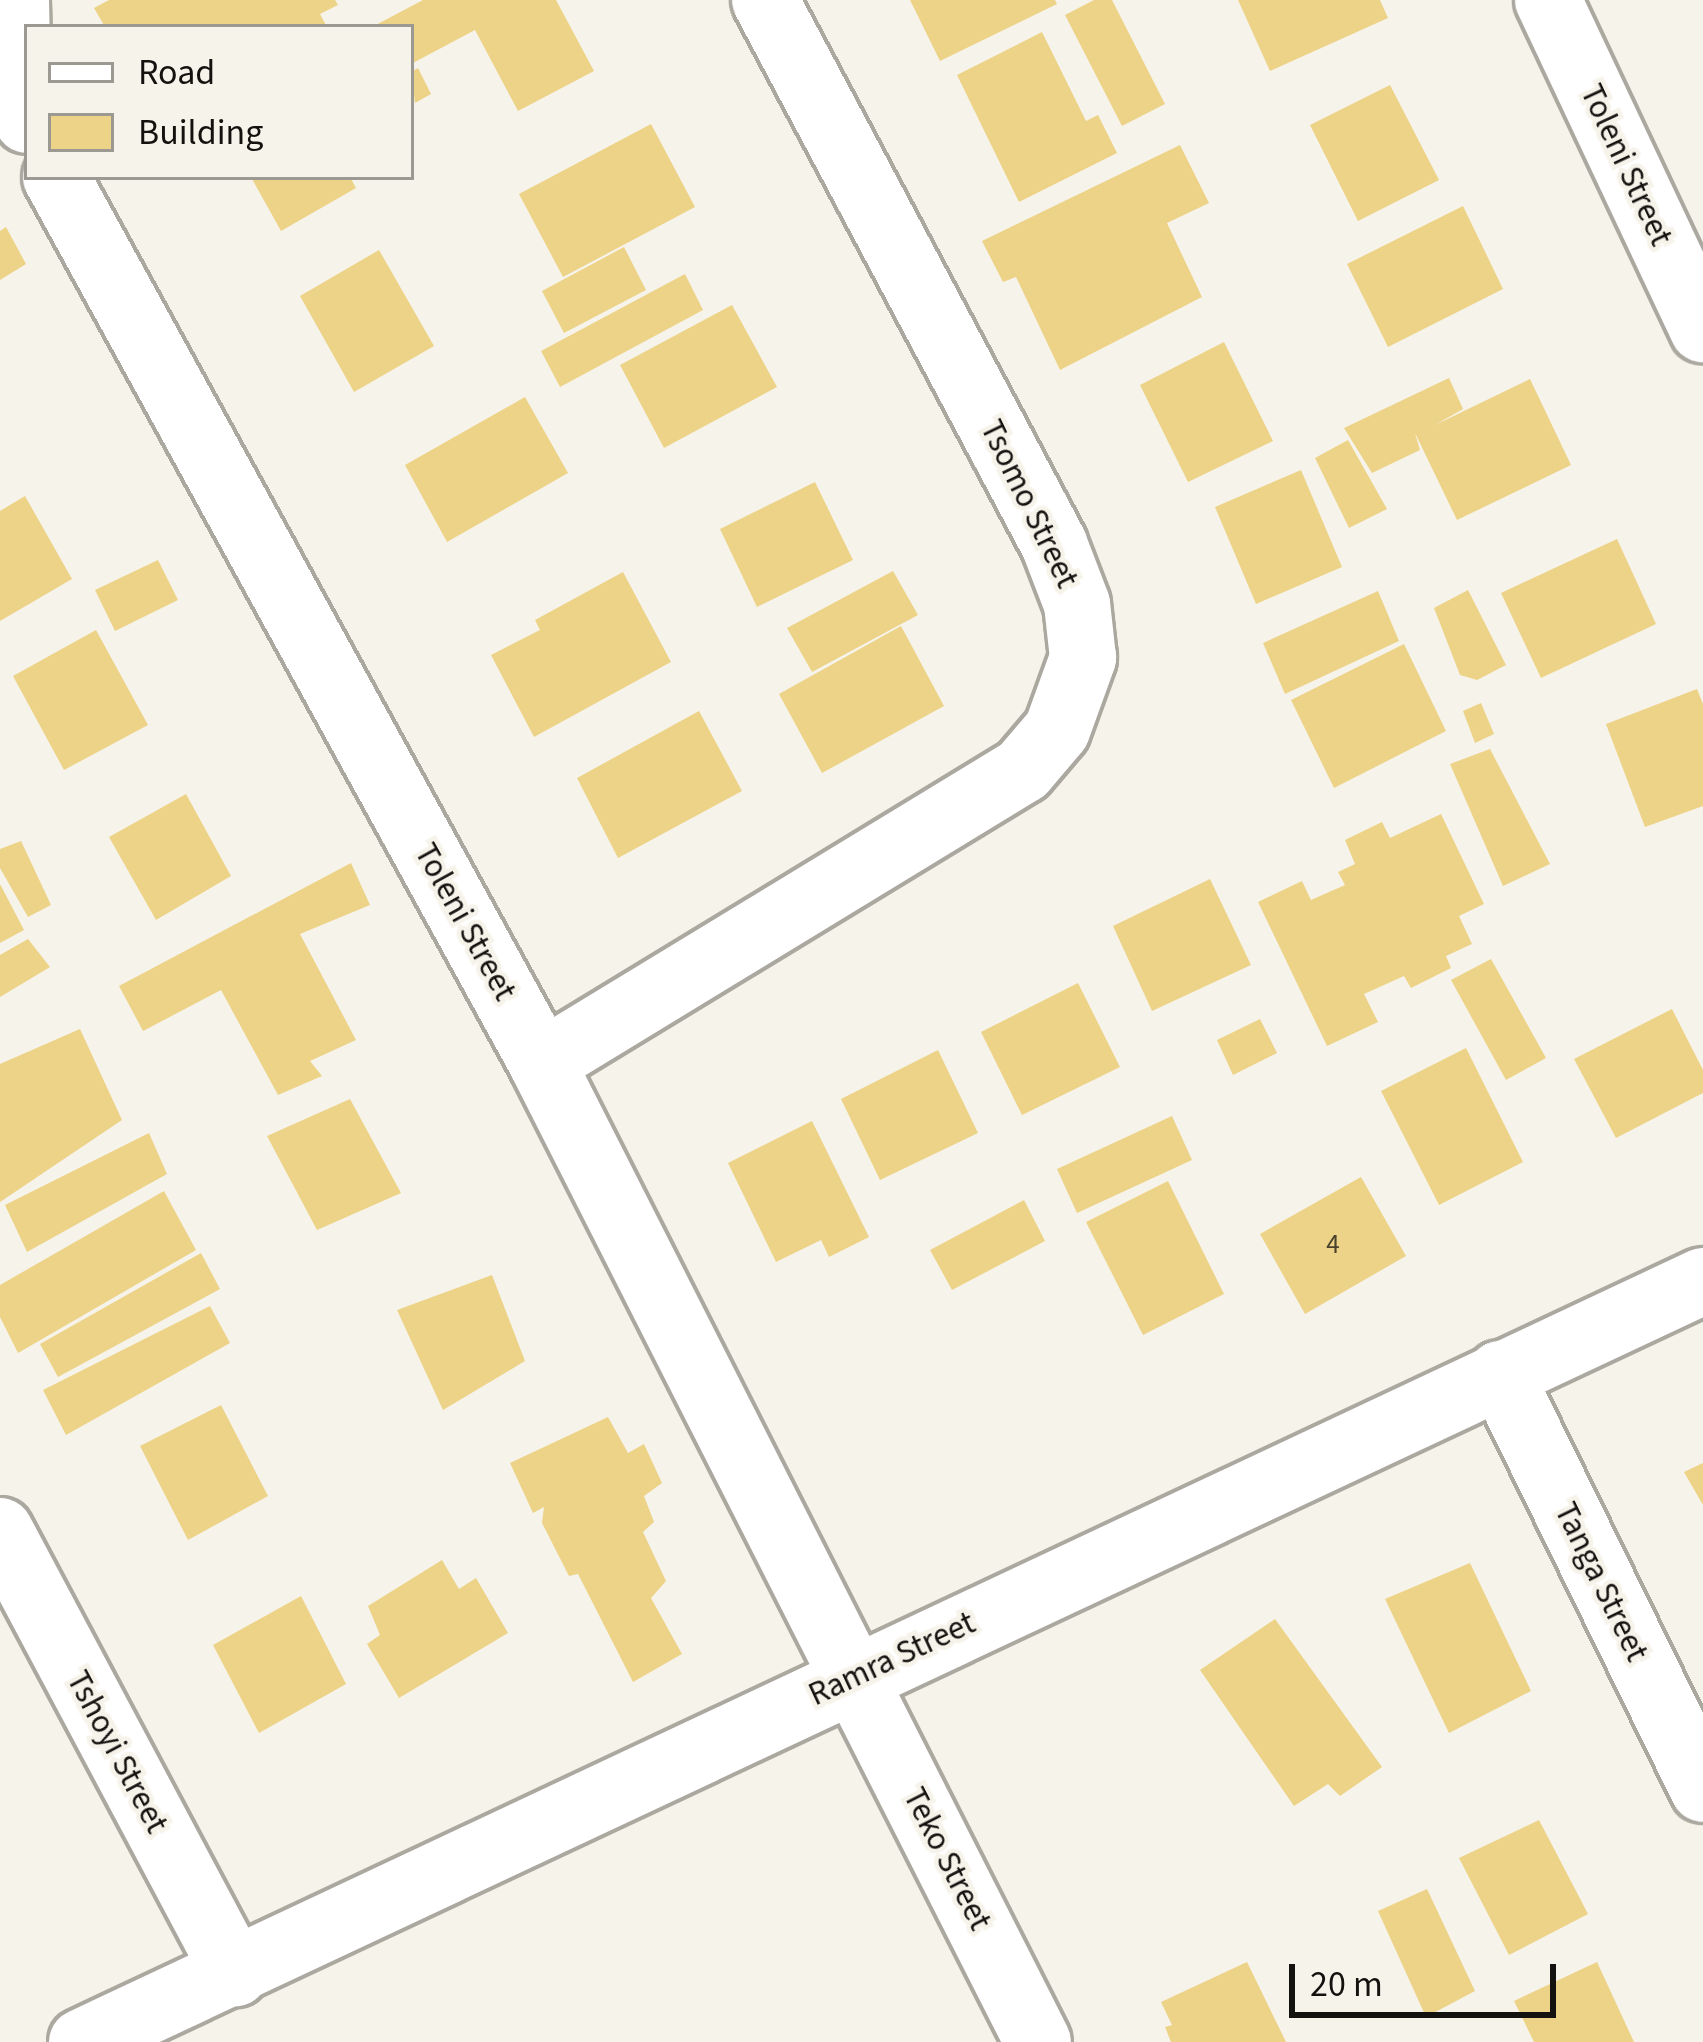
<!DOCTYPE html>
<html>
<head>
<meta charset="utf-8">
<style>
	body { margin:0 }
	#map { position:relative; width:1703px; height:2042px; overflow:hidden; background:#f6f3ea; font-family:"Source Sans 3",sans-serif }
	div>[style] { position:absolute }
	.building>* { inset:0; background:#edd387 }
	.roads { filter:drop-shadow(3px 0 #aba8a0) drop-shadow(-3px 0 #aba8a0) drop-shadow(0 3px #aba8a0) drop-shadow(0 -3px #aba8a0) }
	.minor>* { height:66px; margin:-33px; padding:0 33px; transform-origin:33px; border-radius:33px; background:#fff }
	span { translate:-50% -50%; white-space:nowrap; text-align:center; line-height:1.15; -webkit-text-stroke:9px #f6f3ea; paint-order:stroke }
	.number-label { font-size:27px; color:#4a422d }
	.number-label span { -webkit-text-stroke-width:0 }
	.street-label { font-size:33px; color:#13120f }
	.legend { position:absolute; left:24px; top:24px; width:390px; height:156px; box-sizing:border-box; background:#f6f3ea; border:3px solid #9b9992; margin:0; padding:15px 21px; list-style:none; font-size:36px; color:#13120f }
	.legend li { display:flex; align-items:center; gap:24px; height:60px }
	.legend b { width:60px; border:3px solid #9b9992 }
	.scale { position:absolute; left:1289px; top:1964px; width:267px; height:54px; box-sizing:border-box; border:6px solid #13120f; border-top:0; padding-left:15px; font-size:36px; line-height:42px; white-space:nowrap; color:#13120f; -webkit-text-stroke:9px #f6f3ea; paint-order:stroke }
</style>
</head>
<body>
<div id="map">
	<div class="building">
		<i style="clip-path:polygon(109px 0,335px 0,338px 5px,320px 14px,327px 27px,105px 27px,94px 8px)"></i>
		<i style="clip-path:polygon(423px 0,556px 0,594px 71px,518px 111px,475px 30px,411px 64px,411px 27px,372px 27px)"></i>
		<i style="clip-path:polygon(910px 0,1055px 0,1057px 4px,940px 61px)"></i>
		<i style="clip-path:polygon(1094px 0,1112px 0,1165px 104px,1122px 126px,1065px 15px)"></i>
		<i style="clip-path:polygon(1238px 0,1380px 0,1388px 18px,1270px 71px)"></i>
		<i style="clip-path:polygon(1042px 32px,1086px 121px,1098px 115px,1117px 153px,1019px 202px,957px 75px)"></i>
		<i style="clip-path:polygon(418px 68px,431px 94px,415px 103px,411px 72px)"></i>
		<i style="clip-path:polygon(1390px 85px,1439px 180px,1358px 221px,1310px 125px)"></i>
		<i style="clip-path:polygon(651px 124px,695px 207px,563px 277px,519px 194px)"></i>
		<i style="clip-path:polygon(1180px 145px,1209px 203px,1167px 223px,1202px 297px,1060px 370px,1016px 277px,1003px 282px,982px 241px)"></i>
		<i style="clip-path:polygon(251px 177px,350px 177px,356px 188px,281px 231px)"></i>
		<i style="clip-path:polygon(1463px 206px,1503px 289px,1388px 347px,1347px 264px)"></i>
		<i style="clip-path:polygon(6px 227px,26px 264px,0 280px,0 231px)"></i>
		<i style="clip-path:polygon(624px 247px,646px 290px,564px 333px,542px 291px)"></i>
		<i style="clip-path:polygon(379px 250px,434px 346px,354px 392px,300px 296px)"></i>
		<i style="clip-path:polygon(685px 274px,703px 310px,560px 387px,541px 351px)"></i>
		<i style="clip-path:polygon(732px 305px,777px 387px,664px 448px,620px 365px)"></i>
		<i style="clip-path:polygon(1224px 342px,1273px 441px,1188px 482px,1140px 385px)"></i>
		<i style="clip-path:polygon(1449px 378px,1463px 409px,1435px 425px,1530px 379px,1571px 465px,1457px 520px,1415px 433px,1420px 450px,1372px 473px,1344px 428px)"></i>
		<i style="clip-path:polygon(525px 397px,568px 473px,447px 542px,405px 465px)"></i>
		<i style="clip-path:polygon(1348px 440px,1387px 509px,1349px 528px,1315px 458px)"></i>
		<i style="clip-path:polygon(1301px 470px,1342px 567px,1256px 604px,1215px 507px)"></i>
		<i style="clip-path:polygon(815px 482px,853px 560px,757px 607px,720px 529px)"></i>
		<i style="clip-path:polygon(25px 496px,72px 579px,0 621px,0 511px)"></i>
		<i style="clip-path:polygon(1617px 539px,1656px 624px,1541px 678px,1501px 593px)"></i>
		<i style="clip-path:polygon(158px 560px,178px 600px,115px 631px,95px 590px)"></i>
		<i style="clip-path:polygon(893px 571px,918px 615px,812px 672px,787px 628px)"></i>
		<i style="clip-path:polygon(623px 572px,671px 662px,534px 737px,491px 655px,540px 630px,535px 620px)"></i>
		<i style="clip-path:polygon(1468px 590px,1506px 665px,1477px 680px,1460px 675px,1434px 608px)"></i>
		<i style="clip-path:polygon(1378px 591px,1399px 641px,1285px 694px,1263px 643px)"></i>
		<i style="clip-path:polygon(901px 626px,944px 706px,822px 773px,779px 694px)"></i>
		<i style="clip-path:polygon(96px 630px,148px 725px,64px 770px,13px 676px)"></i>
		<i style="clip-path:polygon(1404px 644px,1446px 731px,1334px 788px,1291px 700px)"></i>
		<i style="clip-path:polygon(1697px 689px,1703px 704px,1703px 806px,1645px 827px,1606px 724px)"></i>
		<i style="clip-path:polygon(1481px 703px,1494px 734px,1475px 743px,1463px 711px)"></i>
		<i style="clip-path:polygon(699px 711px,742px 791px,618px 858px,577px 778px)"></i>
		<i style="clip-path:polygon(1490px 749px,1550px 864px,1503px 886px,1450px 764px)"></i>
		<i style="clip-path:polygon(186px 794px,231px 876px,156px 920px,109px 837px)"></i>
		<i style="clip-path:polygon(1441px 814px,1484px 904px,1459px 916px,1472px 944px,1446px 956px,1451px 968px,1411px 988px,1404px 976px,1364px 994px,1378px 1022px,1327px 1046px,1258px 902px,1302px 881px,1311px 900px,1345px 885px,1338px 872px,1355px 864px,1345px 840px,1382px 822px,1390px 838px)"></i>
		<i style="clip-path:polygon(21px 841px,51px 905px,28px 917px,0 868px,0 849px)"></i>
		<i style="clip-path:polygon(351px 863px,370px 905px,300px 934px,356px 1040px,310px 1061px,322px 1076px,278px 1095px,221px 990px,143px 1031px,119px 986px)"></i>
		<i style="clip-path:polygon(1210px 879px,1251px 965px,1152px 1011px,1113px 926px)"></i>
		<i style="clip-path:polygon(0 884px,24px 930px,0 943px)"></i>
		<i style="clip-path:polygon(28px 939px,50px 967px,0 997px,0 955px)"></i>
		<i style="clip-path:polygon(1491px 959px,1546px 1058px,1506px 1080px,1451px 980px)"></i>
		<i style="clip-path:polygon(1078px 983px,1120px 1067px,1022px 1115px,981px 1032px)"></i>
		<i style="clip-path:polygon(1672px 1009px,1703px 1070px,1703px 1093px,1616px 1138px,1574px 1059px)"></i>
		<i style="clip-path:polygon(1260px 1019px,1277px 1053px,1233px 1075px,1217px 1040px)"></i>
		<i style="clip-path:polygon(80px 1029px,122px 1120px,0 1202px,0 1064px)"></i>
		<i style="clip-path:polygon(1466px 1048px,1523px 1162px,1439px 1205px,1381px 1091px)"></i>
		<i style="clip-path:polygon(938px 1050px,978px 1133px,880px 1180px,841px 1099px)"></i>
		<i style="clip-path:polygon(350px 1099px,401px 1193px,317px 1230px,267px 1136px)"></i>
		<i style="clip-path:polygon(1172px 1116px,1192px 1160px,1077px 1213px,1057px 1169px)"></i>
		<i style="clip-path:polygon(812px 1121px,869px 1237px,829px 1257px,821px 1240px,776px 1262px,728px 1163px)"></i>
		<i style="clip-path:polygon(149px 1133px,167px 1174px,27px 1252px,5px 1205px)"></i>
		<i style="clip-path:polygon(1361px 1177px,1406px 1256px,1305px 1314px,1260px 1234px)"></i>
		<i style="clip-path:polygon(1168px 1181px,1224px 1294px,1143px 1335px,1086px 1222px)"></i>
		<i style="clip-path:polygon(164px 1191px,196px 1250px,18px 1353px,0 1317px,0 1285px)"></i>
		<i style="clip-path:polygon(1024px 1200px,1045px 1241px,952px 1290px,930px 1250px)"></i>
		<i style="clip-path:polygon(201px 1253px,220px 1289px,58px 1377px,40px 1344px)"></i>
		<i style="clip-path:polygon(492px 1275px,525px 1361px,443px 1410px,397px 1310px)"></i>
		<i style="clip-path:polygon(210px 1306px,230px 1343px,66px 1435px,43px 1390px)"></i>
		<i style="clip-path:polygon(221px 1405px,268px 1496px,188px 1540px,140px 1446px)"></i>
		<i style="clip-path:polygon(608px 1417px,628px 1453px,644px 1444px,662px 1483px,644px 1496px,654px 1522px,643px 1532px,666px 1581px,651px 1598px,682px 1654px,633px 1682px,578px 1574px,569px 1576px,542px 1523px,544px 1507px,533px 1513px,510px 1463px)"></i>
		<i style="clip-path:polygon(1703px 1463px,1703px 1505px,1684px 1472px)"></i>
		<i style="clip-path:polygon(442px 1560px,459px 1589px,476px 1578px,508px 1633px,399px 1698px,367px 1644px,380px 1635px,368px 1606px)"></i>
		<i style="clip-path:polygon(1470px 1563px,1531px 1691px,1449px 1733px,1385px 1599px)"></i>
		<i style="clip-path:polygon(301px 1596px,346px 1684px,259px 1733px,213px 1645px)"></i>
		<i style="clip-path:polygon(1275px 1619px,1382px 1767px,1340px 1796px,1328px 1784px,1294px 1806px,1200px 1670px)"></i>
		<i style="clip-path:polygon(1539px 1820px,1588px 1914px,1509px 1955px,1459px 1858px)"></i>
		<i style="clip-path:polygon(1427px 1889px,1475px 1991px,1426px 2017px,1378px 1911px)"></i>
		<i style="clip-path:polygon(1247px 1962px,1286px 2042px,1171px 2042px,1165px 2027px,1172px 2025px,1161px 2002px)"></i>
		<i style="clip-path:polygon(1597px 1962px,1634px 2042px,1534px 2042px,1514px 2001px)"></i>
	</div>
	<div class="roads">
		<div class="minor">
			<i style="left:16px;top:0;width:102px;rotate:88.9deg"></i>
			<i style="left:18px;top:102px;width:20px;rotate:63deg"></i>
			<i style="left:1548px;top:0;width:364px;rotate:64.8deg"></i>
			<i style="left:56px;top:177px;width:1011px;rotate:61.25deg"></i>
			<i style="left:542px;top:1063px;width:1097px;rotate:63.13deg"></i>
			<i style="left:542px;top:1063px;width:563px;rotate:-31.35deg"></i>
			<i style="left:1023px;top:770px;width:52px;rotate:-49.6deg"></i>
			<i style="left:1057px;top:730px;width:77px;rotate:-70.1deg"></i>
			<i style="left:1083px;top:658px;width:54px;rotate:-96.3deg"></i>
			<i style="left:1077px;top:604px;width:64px;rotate:-111deg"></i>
			<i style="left:1054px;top:544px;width:616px;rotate:-117.98deg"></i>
			<i style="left:1500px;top:1374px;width:462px;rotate:63.9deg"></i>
			<i style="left:0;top:1531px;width:501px;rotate:62deg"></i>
			<i style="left:82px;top:2042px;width:1791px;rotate:-25.15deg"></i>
		</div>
	</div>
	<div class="number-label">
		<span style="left:1333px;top:1245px">4</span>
	</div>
	<div class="street-label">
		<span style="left:1626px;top:165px;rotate:65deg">Toleni Street</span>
		<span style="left:1029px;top:504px;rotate:64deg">Tsomo Street</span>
		<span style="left:465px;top:922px;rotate:61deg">Toleni Street</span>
		<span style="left:1601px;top:1582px;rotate:64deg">Tanga Street</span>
		<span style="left:892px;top:1659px;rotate:-25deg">Ramra Street</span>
		<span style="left:117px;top:1752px;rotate:62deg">Tshoyi Street</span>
		<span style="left:947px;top:1859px;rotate:63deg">Teko Street</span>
	</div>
	<ul class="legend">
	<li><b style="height:15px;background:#fff"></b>Road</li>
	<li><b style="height:33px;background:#edd387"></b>Building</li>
	</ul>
	<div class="scale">20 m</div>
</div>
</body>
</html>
